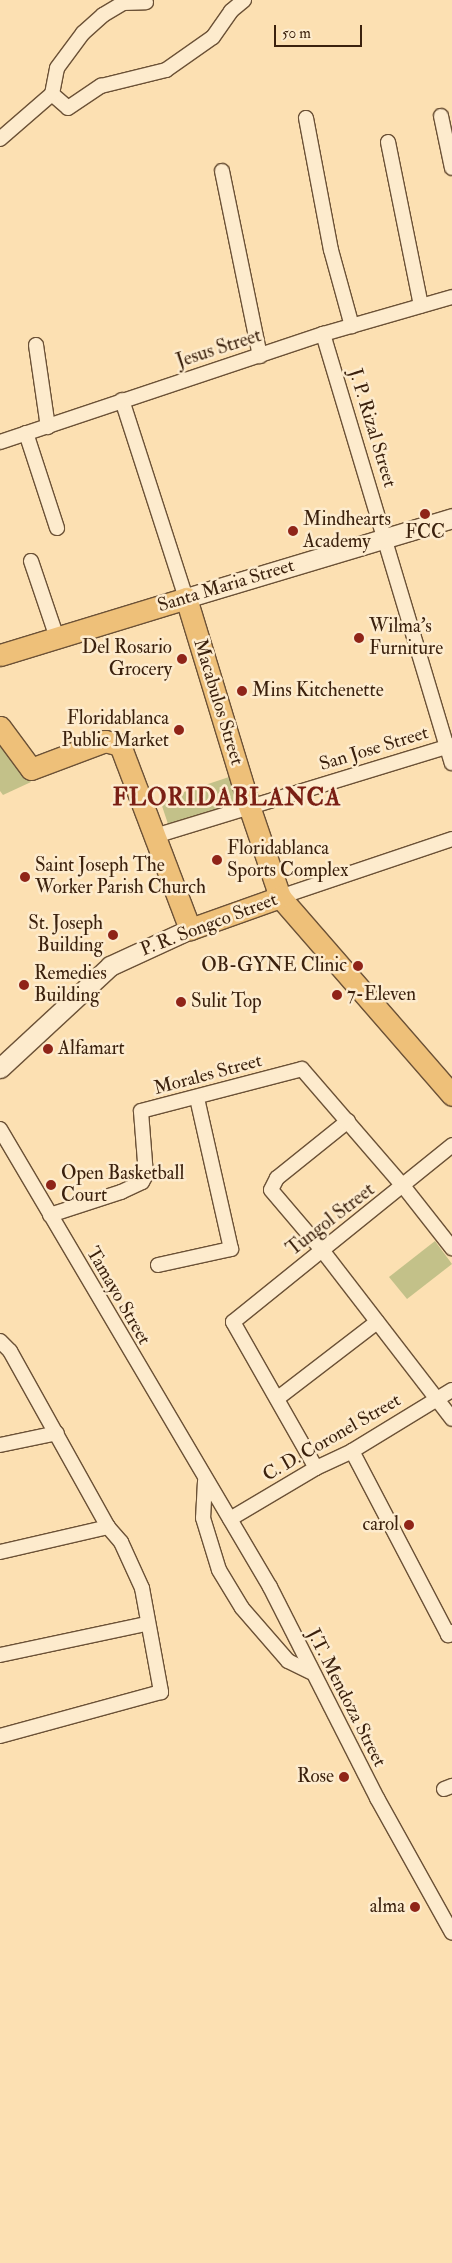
<!DOCTYPE html>
<html>
<head>
<meta charset="utf-8">
<style>
	body { margin:0 }
	#map { position:relative; width:452px; height:2263px; overflow:hidden; background:#fce0b2; font-family:"IM FELL Double Pica",serif }
	div>[style] { position:absolute }
	.green>* { inset:0; background:#c3c189 }
	.roads { filter:drop-shadow(1px 0 #6b5136) drop-shadow(-1px 0 #6b5136) drop-shadow(0 1px #6b5136) drop-shadow(0 -1px #6b5136) }
	.street>* { height:14px; margin:-7px; padding:0 7px; transform-origin:7px; border-radius:7px; background:#fdebcd }
	.secondary>* { height:19px; margin:-9.5px; padding:0 9.5px; transform-origin:9.5px; border-radius:9.5px; background:#fdebcd }
	.primary>* { height:21px; margin:-10.5px; padding:0 10.5px; transform-origin:10.5px; border-radius:10.5px; background:#eec079 }
	.dots>* { width:14px; height:14px; translate:-50% -50%; box-sizing:border-box; border:2px solid #fdebcd; border-radius:50% }
	span { translate:-50% -50%; white-space:nowrap; text-align:center; line-height:1.15; -webkit-text-stroke:5px #fdebcd; paint-order:stroke }
	.street-label { font-size:19px; color:#3b210d }
	.poi-label { font-size:19px; color:#3b210d }
	.left { translate:0 -50%; text-align:left }
	.right { translate:-100% -50%; text-align:right }
	.district-label { font-size:24px; color:#7a1f14; font-weight:700; letter-spacing:1px }
	.scale { position:absolute; left:274px; top:25px; width:88px; height:22px; box-sizing:border-box; border:2px solid #3b210d; border-top:0; padding-left:6px; font-size:15px; line-height:18px; white-space:nowrap; color:#3b210d; -webkit-text-stroke:4px #fdebcd; paint-order:stroke }
</style>
</head>
<body>
<div id="map">
	<div class="green">
		<i style="clip-path:polygon(0 735px,31px 782px,3px 795px,0 791px)"></i>
		<i style="clip-path:polygon(229px 777px,240px 810px,171px 833px,160px 800px)"></i>
		<i style="clip-path:polygon(435px 1241px,452px 1264px,407px 1299px,389px 1277px)"></i>
	</div>
	<div class="roads">
		<div class="street">
			<i style="left:52px;top:94px;width:21px;rotate:41deg"></i>
			<i style="left:68px;top:108px;width:40px;rotate:-34deg"></i>
			<i style="left:101px;top:86px;width:67px;rotate:-13.8deg"></i>
			<i style="left:166px;top:70px;width:57px;rotate:-35.1deg"></i>
			<i style="left:213px;top:37px;width:32px;rotate:-55deg"></i>
			<i style="left:231px;top:11px;width:17px;rotate:-40deg"></i>
			<i style="left:441px;top:116px;width:53px;rotate:78.1deg"></i>
			<i style="left:306px;top:118px;width:134px;rotate:79.3deg"></i>
			<i style="left:331px;top:250px;width:79px;rotate:74.6deg"></i>
			<i style="left:0;top:139px;width:69px;rotate:-40.9deg"></i>
			<i style="left:52px;top:94px;width:26px;rotate:-79deg"></i>
			<i style="left:57px;top:68px;width:44px;rotate:-53.4deg"></i>
			<i style="left:83px;top:33px;width:27px;rotate:-42deg"></i>
			<i style="left:103px;top:15px;width:23px;rotate:-31deg"></i>
			<i style="left:123px;top:3px;width:23px;rotate:-2deg"></i>
			<i style="left:388px;top:142px;width:167px;rotate:78.6deg"></i>
			<i style="left:222px;top:171px;width:189px;rotate:78.4deg"></i>
			<i style="left:323px;top:334px;width:448px;rotate:73.3deg"></i>
			<i style="left:36px;top:345px;width:83px;rotate:81.7deg"></i>
			<i style="left:122px;top:400px;width:208px;rotate:72.1deg"></i>
			<i style="left:26px;top:433px;width:100px;rotate:71.9deg"></i>
			<i style="left:0;top:442px;width:341px;rotate:-18.5deg"></i>
			<i style="left:323px;top:334px;width:134px;rotate:-16deg"></i>
			<i style="left:31px;top:561px;width:81px;rotate:71.3deg"></i>
			<i style="left:155px;top:836px;width:311px;rotate:-17deg"></i>
			<i style="left:280px;top:897px;width:182px;rotate:-18.6deg"></i>
			<i style="left:348px;top:1121px;width:91px;rotate:141.2deg"></i>
			<i style="left:277px;top:1178px;width:13px;rotate:117deg"></i>
			<i style="left:271px;top:1190px;width:79px;rotate:49.6deg"></i>
			<i style="left:322px;top:1250px;width:213px;rotate:52.4deg"></i>
			<i style="left:0;top:1129px;width:532px;rotate:59.48deg"></i>
			<i style="left:270px;top:1587px;width:237px;rotate:63.1deg"></i>
			<i style="left:377px;top:1798px;width:154px;rotate:60.9deg"></i>
			<i style="left:50px;top:1215px;width:75px;rotate:-17.9deg"></i>
			<i style="left:121px;top:1192px;width:23px;rotate:-25deg"></i>
			<i style="left:142px;top:1182px;width:8px;rotate:-60deg"></i>
			<i style="left:146px;top:1175px;width:64px;rotate:-94.5deg"></i>
			<i style="left:141px;top:1111px;width:166px;rotate:-14.6deg"></i>
			<i style="left:302px;top:1069px;width:156px;rotate:49.2deg"></i>
			<i style="left:404px;top:1187px;width:78px;rotate:51.8deg"></i>
			<i style="left:158px;top:1265px;width:75px;rotate:-12.4deg"></i>
			<i style="left:231px;top:1249px;width:155px;rotate:-102.7deg"></i>
			<i style="left:0;top:1341px;width:14px;rotate:45deg"></i>
			<i style="left:10px;top:1351px;width:201px;rotate:60.9deg"></i>
			<i style="left:108px;top:1527px;width:20px;rotate:49deg"></i>
			<i style="left:121px;top:1542px;width:51px;rotate:65.5deg"></i>
			<i style="left:142px;top:1588px;width:106px;rotate:79.6deg"></i>
			<i style="left:161px;top:1692px;width:167px;rotate:164.7deg"></i>
			<i style="left:278px;top:1398px;width:125px;rotate:-37.5deg"></i>
			<i style="left:0;top:1445px;width:58px;rotate:-11.9deg"></i>
			<i style="left:352px;top:1451px;width:208px;rotate:62.4deg"></i>
			<i style="left:448px;top:1635px;width:5px;rotate:-37deg"></i>
			<i style="left:316px;top:1468px;width:168px;rotate:-119.6deg"></i>
			<i style="left:233px;top:1322px;width:282px;rotate:-38.9deg"></i>
			<i style="left:205px;top:1481px;width:37px;rotate:93deg"></i>
			<i style="left:203px;top:1518px;width:54px;rotate:72.9deg"></i>
			<i style="left:219px;top:1570px;width:44px;rotate:58.8deg"></i>
			<i style="left:242px;top:1608px;width:70px;rotate:49deg"></i>
			<i style="left:288px;top:1661px;width:25px;rotate:26deg"></i>
			<i style="left:230px;top:1519px;width:100px;rotate:-30.7deg"></i>
			<i style="left:316px;top:1468px;width:40px;rotate:-25deg"></i>
			<i style="left:352px;top:1451px;width:117px;rotate:-31.4deg"></i>
			<i style="left:0;top:1552px;width:111px;rotate:-13deg"></i>
			<i style="left:0;top:1655px;width:149px;rotate:-12deg"></i>
			<i style="left:444px;top:1789px;width:9px;rotate:-21deg"></i>
		</div>
		<div class="secondary">
			<i style="left:186px;top:598px;width:278px;rotate:-16.7deg"></i>
			<i style="left:0;top:1068px;width:150px;rotate:-42.8deg"></i>
			<i style="left:110px;top:966px;width:88px;rotate:-24.8deg"></i>
		</div>
		<div class="primary">
			<i style="left:0;top:655px;width:195px;rotate:-17deg"></i>
			<i style="left:186px;top:598px;width:217px;rotate:73.1deg"></i>
			<i style="left:249px;top:806px;width:96px;rotate:71.2deg"></i>
			<i style="left:280px;top:897px;width:262px;rotate:49deg"></i>
			<i style="left:0;top:727px;width:52px;rotate:53.6deg"></i>
			<i style="left:31px;top:769px;width:79px;rotate:-20.7deg"></i>
			<i style="left:105px;top:741px;width:16px;rotate:15deg"></i>
			<i style="left:120px;top:745px;width:197px;rotate:69.2deg"></i>
			<i style="left:190px;top:929px;width:96px;rotate:-19.6deg"></i>
		</div>
	</div>
	<div class="dots">
		<i style="left:425px;top:514px;background:#8f2418"></i>
		<i style="left:293px;top:531px;background:#8f2418"></i>
		<i style="left:359px;top:638px;background:#8f2418"></i>
		<i style="left:182px;top:659px;background:#8f2418"></i>
		<i style="left:242px;top:691px;background:#8f2418"></i>
		<i style="left:179px;top:730px;background:#8f2418"></i>
		<i style="left:217px;top:860px;background:#8f2418"></i>
		<i style="left:25px;top:877px;background:#8f2418"></i>
		<i style="left:113px;top:935px;background:#8f2418"></i>
		<i style="left:358px;top:966px;background:#8f2418"></i>
		<i style="left:24px;top:985px;background:#8f2418"></i>
		<i style="left:337px;top:995px;background:#8f2418"></i>
		<i style="left:181px;top:1002px;background:#8f2418"></i>
		<i style="left:48px;top:1049px;background:#8f2418"></i>
		<i style="left:51px;top:1185px;background:#8f2418"></i>
		<i style="left:409px;top:1525px;background:#8f2418"></i>
		<i style="left:344px;top:1777px;background:#8f2418"></i>
		<i style="left:415px;top:1907px;background:#8f2418"></i>
	</div>
	<div class="street-label">
		<span style="left:219px;top:349px;rotate:-18deg">Jesus Street</span>
		<span style="left:372px;top:428px;rotate:73deg">J. P. Rizal Street</span>
		<span style="left:226px;top:586px;rotate:-17deg">Santa Maria Street</span>
		<span style="left:218px;top:702px;rotate:73deg">Macabulos Street</span>
		<span style="left:374px;top:749px;rotate:-17deg">San Jose Street</span>
		<span style="left:209px;top:925px;rotate:-21deg">P. R. Songco Street</span>
		<span style="left:208px;top:1075px;rotate:-15deg">Morales Street</span>
		<span style="left:331px;top:1220px;rotate:-38deg">Tungol Street</span>
		<span style="left:118px;top:1296px;rotate:60deg">Tamayo Street</span>
		<span style="left:332px;top:1438px;rotate:-30deg">C. D. Coronel Street</span>
		<span style="left:346px;top:1698px;rotate:63deg">J.T. Mendoza Street</span>
	</div>
	<div class="poi-label">
		<span class="left" style="left:303px;top:531px">Mindhearts<br>Academy</span>
		<span style="left:425px;top:533px">FCC</span>
		<span class="left" style="left:369px;top:638px">Wilma's<br>Furniture</span>
		<span class="right" style="left:172px;top:659px">Del Rosario<br>Grocery</span>
		<span class="left" style="left:252px;top:691px">Mins Kitchenette</span>
		<span class="right" style="left:169px;top:730px">Floridablanca<br>Public Market</span>
		<span class="left" style="left:227px;top:860px">Floridablanca<br>Sports Complex</span>
		<span class="left" style="left:35px;top:877px">Saint Joseph The<br>Worker Parish Church</span>
		<span class="right" style="left:103px;top:935px">St. Joseph<br>Building</span>
		<span class="right" style="left:347px;top:966px">OB-GYNE Clinic</span>
		<span class="left" style="left:34px;top:985px">Remedies<br>Building</span>
		<span class="left" style="left:347px;top:995px">7-Eleven</span>
		<span class="left" style="left:191px;top:1002px">Sulit Top</span>
		<span class="left" style="left:58px;top:1049px">Alfamart</span>
		<span class="left" style="left:61px;top:1185px">Open Basketball<br>Court</span>
		<span class="right" style="left:399px;top:1525px">carol</span>
		<span class="right" style="left:334px;top:1777px">Rose</span>
		<span class="right" style="left:405px;top:1907px">alma</span>
	</div>
	<div class="district-label">
		<span style="left:227px;top:798px">FLORIDABLANCA</span>
	</div>
	<div class="scale">50 m</div>
</div>
</body>
</html>
